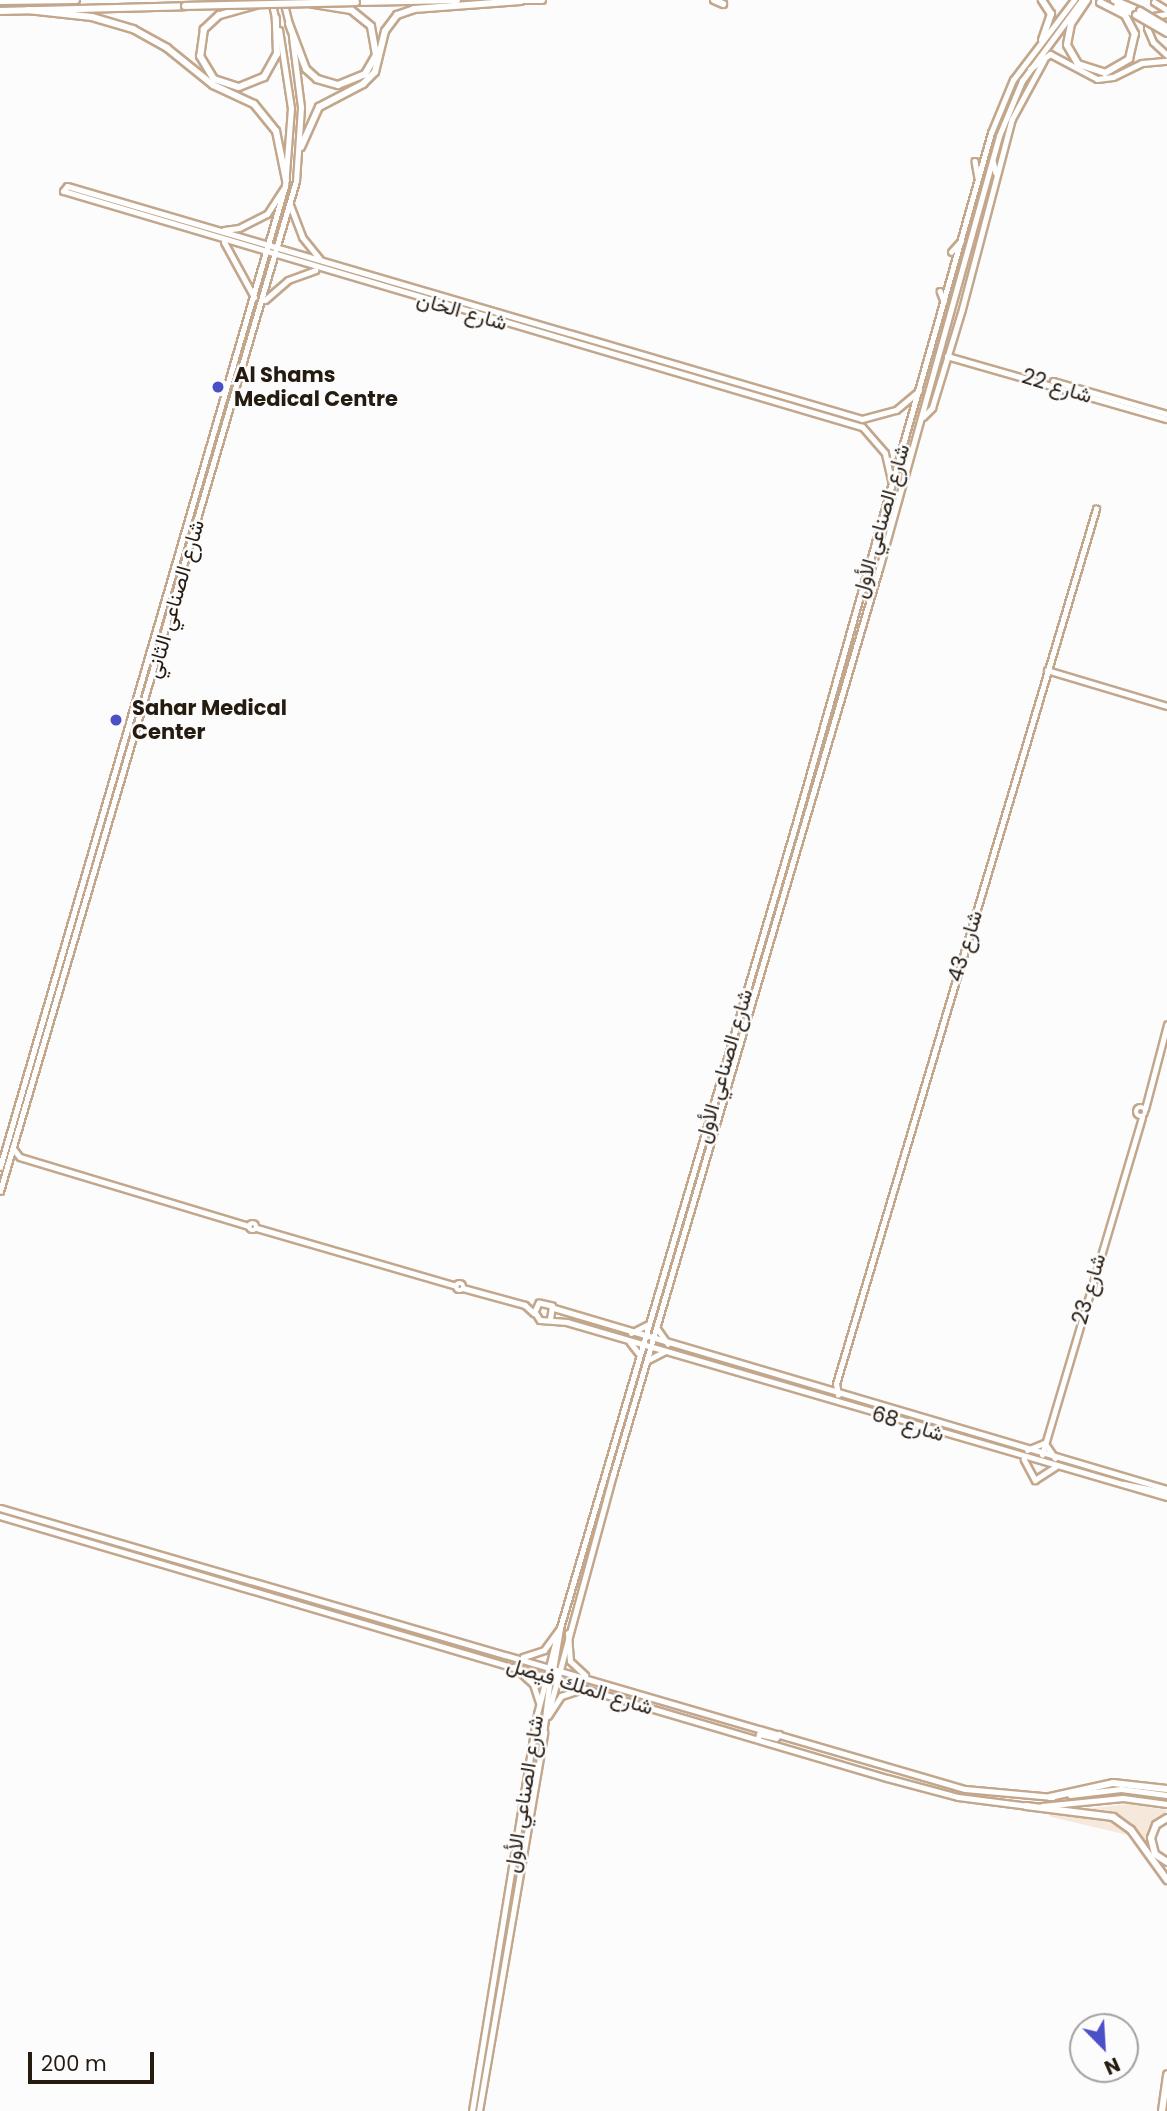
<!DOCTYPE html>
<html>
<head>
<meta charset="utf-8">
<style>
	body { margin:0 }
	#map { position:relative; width:1167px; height:2111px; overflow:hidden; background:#fcfcfc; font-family:Poppins,Vazirmatn,sans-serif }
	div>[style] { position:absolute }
	.green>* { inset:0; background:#f6e9dc }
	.roads { filter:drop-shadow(2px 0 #c2a78d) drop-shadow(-2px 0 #c2a78d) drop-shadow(0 2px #c2a78d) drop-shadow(0 -2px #c2a78d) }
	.tertiary>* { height:4.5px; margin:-2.25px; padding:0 2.25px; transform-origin:2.25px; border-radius:2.25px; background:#fff }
	.tertiary>.ring { margin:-2.25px; padding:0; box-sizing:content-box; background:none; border:4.5px solid #fff; border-radius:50% }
	.secondary>* { height:4.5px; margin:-2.25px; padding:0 2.25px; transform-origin:2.25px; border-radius:2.25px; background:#fff }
	.primary>* { height:5px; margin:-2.5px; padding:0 2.5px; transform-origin:2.5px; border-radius:2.5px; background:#fff }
	.motorway>* { height:6px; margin:-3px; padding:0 3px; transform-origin:3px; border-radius:3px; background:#fff }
	.bridges { filter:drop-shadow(2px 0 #c2a78d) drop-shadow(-2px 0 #c2a78d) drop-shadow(0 2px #c2a78d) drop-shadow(0 -2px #c2a78d) }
	.motorway-bridge>* { height:6px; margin:-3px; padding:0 3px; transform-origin:3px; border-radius:3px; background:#fff }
	.dots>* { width:19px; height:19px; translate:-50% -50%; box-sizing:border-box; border:4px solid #fcfcfc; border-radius:50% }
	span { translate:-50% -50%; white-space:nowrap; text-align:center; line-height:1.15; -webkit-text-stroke:5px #fcfcfc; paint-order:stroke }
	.street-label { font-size:21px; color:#251b11 }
	.poi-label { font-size:21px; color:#251b11; font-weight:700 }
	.left { translate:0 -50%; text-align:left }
	.north { position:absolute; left:1069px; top:2013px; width:70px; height:70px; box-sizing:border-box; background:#fcfcfc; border:2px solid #a6a29e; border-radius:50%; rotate:156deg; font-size:19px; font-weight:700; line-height:28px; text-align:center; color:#251b11 }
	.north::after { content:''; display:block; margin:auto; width:24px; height:32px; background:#4c50c6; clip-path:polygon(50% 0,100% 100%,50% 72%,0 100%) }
	.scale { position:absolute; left:28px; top:2052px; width:126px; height:32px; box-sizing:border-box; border:4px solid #251b11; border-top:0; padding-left:9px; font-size:21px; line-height:24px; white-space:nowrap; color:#251b11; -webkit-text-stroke:5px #fcfcfc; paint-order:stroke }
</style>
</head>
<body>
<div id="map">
	<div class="green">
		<i style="clip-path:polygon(1129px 1804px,1167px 1810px,1148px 1837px,1150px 1850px,1160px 1863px,1117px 1817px,1082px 1809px)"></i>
		<i style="clip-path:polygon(1047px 1812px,1111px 1819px,1132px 1836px,1051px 1817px)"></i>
	</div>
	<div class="roads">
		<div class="tertiary">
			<i style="left:947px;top:356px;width:229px;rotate:16deg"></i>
			<i style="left:1053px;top:381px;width:119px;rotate:16.1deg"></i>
			<i style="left:923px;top:417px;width:13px;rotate:-45deg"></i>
			<i style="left:932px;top:408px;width:103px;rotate:-73.1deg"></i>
			<i style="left:962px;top:309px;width:196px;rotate:-75.3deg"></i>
			<i style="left:1012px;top:119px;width:67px;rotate:-61.5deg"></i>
			<i style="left:1047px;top:670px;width:125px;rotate:16.7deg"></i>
			<i class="ring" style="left:1136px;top:1107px;width:5.5px;height:5.5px"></i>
			<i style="left:1145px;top:1109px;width:87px;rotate:-75.3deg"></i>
			<i style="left:13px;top:1148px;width:11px;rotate:52deg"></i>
			<i style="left:20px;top:1157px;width:239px;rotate:16.8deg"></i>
			<i class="ring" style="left:249px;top:1223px;width:3.5px;height:3.5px"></i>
			<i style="left:257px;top:1228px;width:207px;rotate:16.2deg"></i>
			<i class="ring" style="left:456.5px;top:1283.5px;width:2.5px;height:2.5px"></i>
			<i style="left:463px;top:1288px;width:64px;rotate:15.3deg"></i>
			<i style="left:525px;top:1305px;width:12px;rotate:42deg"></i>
			<i style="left:554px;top:1308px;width:639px;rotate:16.45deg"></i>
			<i style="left:550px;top:1319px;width:13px;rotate:-81deg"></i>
			<i style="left:552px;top:1306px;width:13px;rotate:-167deg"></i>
			<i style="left:539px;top:1303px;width:10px;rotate:114deg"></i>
			<i style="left:535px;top:1312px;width:9px;rotate:58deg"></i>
			<i style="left:540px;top:1320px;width:27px;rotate:4deg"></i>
			<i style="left:567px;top:1322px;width:625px;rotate:16.26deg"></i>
			<i style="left:838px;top:1395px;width:11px;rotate:-100deg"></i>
			<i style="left:836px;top:1384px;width:913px;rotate:-73.45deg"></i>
			<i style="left:1045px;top:1443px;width:18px;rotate:56deg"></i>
			<i style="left:1027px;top:1450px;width:18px;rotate:-22deg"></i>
			<i style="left:1042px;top:1455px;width:352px;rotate:-73.5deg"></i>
			<i style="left:1024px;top:1459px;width:24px;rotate:62deg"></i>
			<i style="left:1035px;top:1480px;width:24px;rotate:-33deg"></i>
			<i style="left:1124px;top:1484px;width:44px;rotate:11.8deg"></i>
		</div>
		<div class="secondary">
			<i style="left:975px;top:161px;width:17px;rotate:80deg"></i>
			<i style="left:993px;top:161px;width:12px;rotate:76deg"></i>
			<i style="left:951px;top:252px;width:15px;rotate:-48deg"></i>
			<i style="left:940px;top:291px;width:11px;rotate:68deg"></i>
			<i style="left:657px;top:1328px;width:19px;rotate:55deg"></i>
			<i style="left:631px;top:1333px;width:20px;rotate:-27deg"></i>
			<i style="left:630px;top:1342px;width:16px;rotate:52deg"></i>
			<i style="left:648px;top:1360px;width:18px;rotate:-27deg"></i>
			<i style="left:560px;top:1628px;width:832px;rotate:-73.66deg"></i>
			<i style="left:794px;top:830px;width:724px;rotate:-74.22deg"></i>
			<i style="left:991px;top:133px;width:57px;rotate:-67.5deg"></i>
			<i style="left:1013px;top:80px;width:101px;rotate:-52.7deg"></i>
			<i style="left:548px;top:1714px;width:248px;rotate:-74.8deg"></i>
			<i style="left:613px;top:1475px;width:944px;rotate:-73.64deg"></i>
			<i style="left:879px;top:569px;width:449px;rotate:-74.5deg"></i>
			<i style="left:999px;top:136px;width:60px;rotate:-67.3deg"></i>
			<i style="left:1022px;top:81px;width:101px;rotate:-53.5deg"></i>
			<i style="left:472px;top:2111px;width:402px;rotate:-80.7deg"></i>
			<i style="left:537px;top:1714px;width:81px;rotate:-75.6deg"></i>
			<i style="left:479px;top:2111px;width:384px;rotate:-80.2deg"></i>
		</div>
		<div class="primary">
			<i style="left:271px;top:0;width:22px;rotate:77deg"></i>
			<i style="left:283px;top:0;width:29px;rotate:76deg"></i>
			<i style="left:1154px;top:2px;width:15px;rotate:32deg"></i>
			<i style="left:1167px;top:14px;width:14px;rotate:172deg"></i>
			<i style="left:1153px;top:16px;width:13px;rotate:117deg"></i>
			<i style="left:1147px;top:28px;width:15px;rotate:67deg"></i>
			<i style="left:1153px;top:42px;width:19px;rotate:43deg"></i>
			<i style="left:1030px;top:69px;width:25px;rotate:-37deg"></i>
			<i style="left:1050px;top:54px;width:53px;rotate:28deg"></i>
			<i style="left:1097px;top:79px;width:16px;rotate:-7deg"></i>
			<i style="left:1113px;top:77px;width:32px;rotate:-26deg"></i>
			<i style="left:1142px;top:63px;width:25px;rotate:-5deg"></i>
			<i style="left:290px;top:205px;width:34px;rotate:69deg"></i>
			<i style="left:302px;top:237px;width:28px;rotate:51deg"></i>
			<i style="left:224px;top:230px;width:15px;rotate:-8deg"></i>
			<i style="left:239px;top:228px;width:31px;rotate:-27deg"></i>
			<i style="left:267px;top:214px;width:33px;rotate:-57deg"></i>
			<i style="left:224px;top:242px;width:63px;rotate:61.4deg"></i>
			<i style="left:265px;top:300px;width:30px;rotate:-41deg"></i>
			<i style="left:288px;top:280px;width:29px;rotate:-20deg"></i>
			<i style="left:892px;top:484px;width:32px;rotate:-103deg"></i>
			<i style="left:885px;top:453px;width:35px;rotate:-131deg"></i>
			<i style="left:862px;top:427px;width:833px;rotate:-163.54deg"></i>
			<i style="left:63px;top:191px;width:6px;rotate:-51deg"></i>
			<i style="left:67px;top:186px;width:828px;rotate:16.33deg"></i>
			<i style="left:862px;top:419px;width:35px;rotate:-15deg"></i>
			<i style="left:896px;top:410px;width:30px;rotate:-40deg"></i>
			<i style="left:0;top:1167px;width:1022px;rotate:-73.8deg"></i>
			<i style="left:285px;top:186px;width:78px;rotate:-85.6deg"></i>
			<i style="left:291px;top:108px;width:79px;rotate:-98.7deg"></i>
			<i style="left:0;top:1191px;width:1052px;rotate:-73.67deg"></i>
			<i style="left:296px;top:181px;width:74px;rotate:-86.1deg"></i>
			<i style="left:301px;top:107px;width:71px;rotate:-97.3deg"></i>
			<i style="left:0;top:1508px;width:1005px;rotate:16.24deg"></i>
			<i style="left:965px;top:1789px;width:88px;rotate:5.2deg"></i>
			<i style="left:0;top:1516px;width:925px;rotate:16.46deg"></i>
			<i style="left:887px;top:1778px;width:73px;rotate:15deg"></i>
			<i style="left:958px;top:1797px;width:71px;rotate:7.3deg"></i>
			<i style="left:568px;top:1633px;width:28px;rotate:86deg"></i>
			<i style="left:570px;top:1661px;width:21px;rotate:43deg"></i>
			<i style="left:523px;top:1657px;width:22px;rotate:-18deg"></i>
			<i style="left:544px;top:1650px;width:27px;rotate:-54deg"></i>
			<i style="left:514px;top:1667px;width:25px;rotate:42deg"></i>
			<i style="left:533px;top:1684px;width:20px;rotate:72deg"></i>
			<i style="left:556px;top:1679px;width:9px;rotate:-108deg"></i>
			<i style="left:553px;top:1670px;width:43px;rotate:-80.5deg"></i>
			<i style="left:548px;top:1716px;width:24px;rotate:-57deg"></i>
			<i style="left:561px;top:1696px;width:22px;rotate:-18deg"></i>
			<i style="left:543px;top:1735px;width:58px;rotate:-83.1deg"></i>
			<i style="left:758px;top:1738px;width:4px;rotate:-76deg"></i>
			<i style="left:759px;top:1734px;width:17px;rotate:13deg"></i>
			<i style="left:776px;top:1738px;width:5px;rotate:-53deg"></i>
			<i style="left:1070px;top:1795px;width:51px;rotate:-6.7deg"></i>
			<i style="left:1121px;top:1789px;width:46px;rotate:7.4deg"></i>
			<i style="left:1042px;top:1806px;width:81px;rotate:-5.6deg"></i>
			<i style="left:1123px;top:1798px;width:44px;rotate:7.8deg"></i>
		</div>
		<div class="motorway">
			<i style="left:519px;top:0;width:23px"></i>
			<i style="left:714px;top:0;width:10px;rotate:24deg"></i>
			<i style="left:1087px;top:0;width:29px;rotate:124deg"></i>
			<i style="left:1071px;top:24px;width:21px;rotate:101deg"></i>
			<i style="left:1067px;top:45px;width:22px;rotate:60deg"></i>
			<i style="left:1078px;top:64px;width:28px;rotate:18deg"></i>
			<i style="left:1105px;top:73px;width:28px;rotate:-30deg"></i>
			<i style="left:1129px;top:59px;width:26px;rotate:-77deg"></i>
			<i style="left:1135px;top:34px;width:21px;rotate:-118deg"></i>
			<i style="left:1125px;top:15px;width:28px;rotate:-153deg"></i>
			<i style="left:1114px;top:0;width:28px;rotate:23deg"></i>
			<i style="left:0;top:1px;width:76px;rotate:-0.8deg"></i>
			<i style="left:356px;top:2px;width:101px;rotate:-1.1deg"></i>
			<i style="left:255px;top:5px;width:37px;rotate:164deg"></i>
			<i style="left:219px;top:15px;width:21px;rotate:137deg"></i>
			<i style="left:204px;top:29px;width:27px;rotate:98deg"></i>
			<i style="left:200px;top:56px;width:27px;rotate:59deg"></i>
			<i style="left:214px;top:79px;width:26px;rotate:18deg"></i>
			<i style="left:239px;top:87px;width:27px;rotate:-22deg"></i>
			<i style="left:264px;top:77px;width:26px;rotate:-61deg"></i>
			<i style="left:277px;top:54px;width:36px;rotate:-92deg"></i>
			<i style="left:1117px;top:6px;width:21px;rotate:25deg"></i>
			<i style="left:28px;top:10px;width:64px;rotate:6.2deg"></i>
			<i style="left:92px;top:17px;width:43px;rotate:16.3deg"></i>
			<i style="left:133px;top:29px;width:39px;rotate:29deg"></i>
			<i style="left:167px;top:48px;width:59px;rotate:38.8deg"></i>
			<i style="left:213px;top:85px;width:45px;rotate:24.9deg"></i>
			<i style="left:254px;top:104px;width:35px;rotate:51deg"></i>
			<i style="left:276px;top:131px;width:50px;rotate:78.5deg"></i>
			<i style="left:0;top:11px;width:185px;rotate:-1.5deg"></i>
			<i style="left:289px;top:24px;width:48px;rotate:69.3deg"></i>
			<i style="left:306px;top:69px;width:15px;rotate:42deg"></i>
			<i style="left:317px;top:79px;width:22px;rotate:16deg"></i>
			<i style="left:338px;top:85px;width:29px;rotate:-22deg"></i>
			<i style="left:365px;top:74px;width:22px;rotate:-60deg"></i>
			<i style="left:376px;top:55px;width:29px;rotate:-100deg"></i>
			<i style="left:371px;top:26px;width:26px;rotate:-141deg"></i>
			<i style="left:351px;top:10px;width:39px;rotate:-171deg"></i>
			<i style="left:1042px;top:40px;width:28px;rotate:-71deg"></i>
			<i style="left:1051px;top:14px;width:17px;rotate:-123deg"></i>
			<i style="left:301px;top:147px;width:44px;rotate:-65.8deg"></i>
			<i style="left:319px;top:107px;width:50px;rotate:-27.6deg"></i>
			<i style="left:363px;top:84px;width:17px;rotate:-45deg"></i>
			<i style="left:375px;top:72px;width:42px;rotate:-76.3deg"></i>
			<i style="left:385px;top:31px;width:20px;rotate:-53deg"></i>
			<i style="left:397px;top:15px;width:18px;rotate:-19deg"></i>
			<i style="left:414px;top:9px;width:107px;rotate:-4.3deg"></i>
			<i style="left:1050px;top:1797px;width:65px;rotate:-12.5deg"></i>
			<i style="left:1113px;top:1783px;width:54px;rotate:6.3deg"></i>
			<i style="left:1026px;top:1806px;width:88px;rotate:7.2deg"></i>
			<i style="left:1113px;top:1817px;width:22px;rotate:36deg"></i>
			<i style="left:1131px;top:1830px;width:62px;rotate:54.2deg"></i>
			<i style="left:1167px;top:1818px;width:13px;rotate:148deg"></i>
			<i style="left:1156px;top:1825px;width:14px;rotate:111deg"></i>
			<i style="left:1151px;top:1838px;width:16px;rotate:76deg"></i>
			<i style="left:1155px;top:1854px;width:14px;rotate:34deg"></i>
			<i style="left:1162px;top:2111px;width:37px;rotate:-82deg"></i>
		</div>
	</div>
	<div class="bridges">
		<div class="motorway-bridge">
			<i style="left:185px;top:6px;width:171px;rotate:-1.3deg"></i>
			<i style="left:1140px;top:11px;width:31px;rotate:31deg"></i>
			<i style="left:1136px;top:15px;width:36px;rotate:30deg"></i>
		</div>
	</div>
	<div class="dots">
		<i style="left:218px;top:387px;background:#4c50c6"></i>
		<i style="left:116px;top:720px;background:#4c50c6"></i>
	</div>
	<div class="street-label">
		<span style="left:462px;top:311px;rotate:16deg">شارع الخان</span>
		<span style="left:1057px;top:386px;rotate:17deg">شارع 22</span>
		<span style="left:881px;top:521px;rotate:-74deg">شارع الصناعي الأول</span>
		<span style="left:175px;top:599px;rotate:-74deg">شارع الصناعي الثاني</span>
		<span style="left:965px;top:946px;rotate:-73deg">شارع 43</span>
		<span style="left:724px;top:1066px;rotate:-74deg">شارع الصناعي الأول</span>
		<span style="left:1089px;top:1289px;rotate:-74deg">شارع 23</span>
		<span style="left:908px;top:1424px;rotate:17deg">شارع 68</span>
		<span style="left:580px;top:1686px;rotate:17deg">شارع الملك فيصل</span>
		<span style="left:524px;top:1794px;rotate:-81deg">شارع الصناعي الأول</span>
	</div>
	<div class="poi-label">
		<span class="left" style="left:234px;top:387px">Al Shams<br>Medical Centre</span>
		<span class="left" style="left:132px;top:720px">Sahar Medical<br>Center</span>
	</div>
	<div class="north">N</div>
	<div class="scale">200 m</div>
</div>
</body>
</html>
